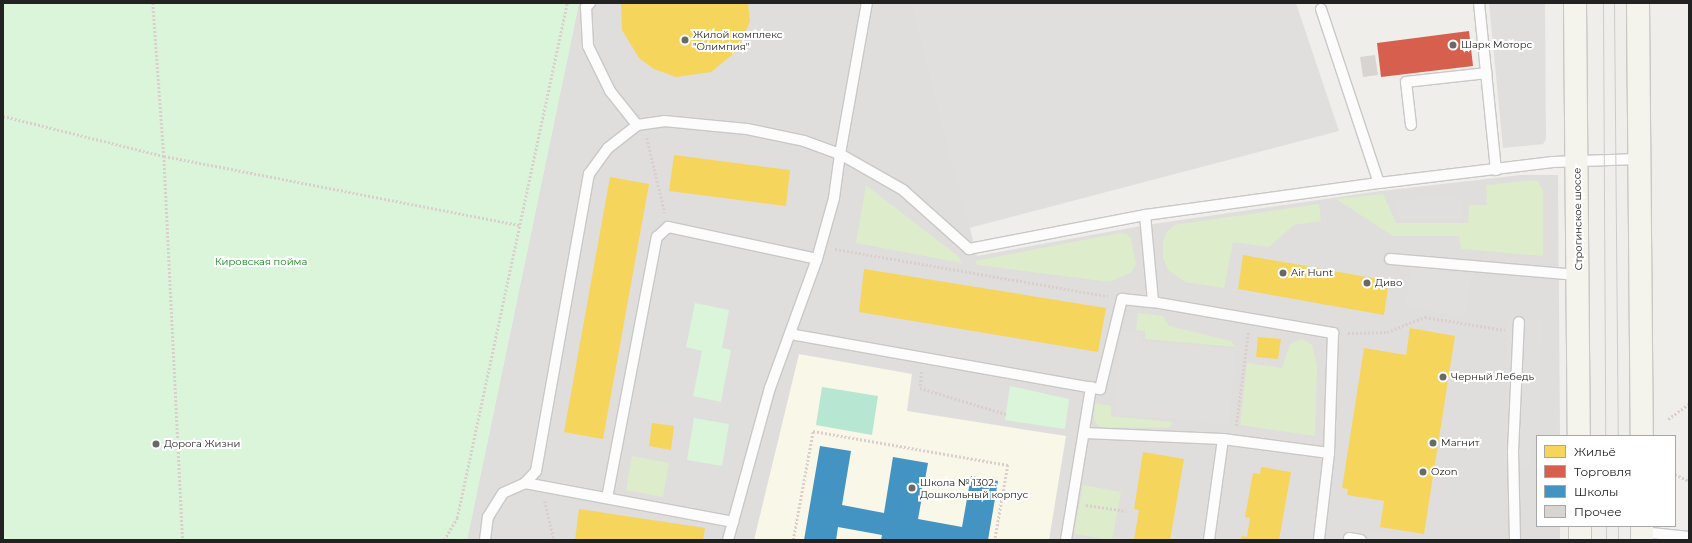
<!DOCTYPE html>
<html>
<head>
<meta charset="utf-8">
<style>
	body { margin:0 }
	#map { position:relative; width:1692px; height:543px; overflow:hidden; background:#f0eeeb; font-family:Montserrat,sans-serif }
	div>[style] { position:absolute }
	.residential>* { inset:0; background:#dfdedc }
	.education>* { inset:0; background:#f8f7e8 }
	.grass>* { inset:0; background:#ddeccb }
	.park>* { inset:0; background:#daf5da }
	.pitch>* { inset:0; background:#b7e6d2 }
	.parking>* { inset:0; background:#e0dfde }
	.homes>* { inset:0; background:#f6d55c }
	.shops>* { inset:0; background:#d6604d }
	.schools>* { inset:0; background:#4393c3 }
	.building>* { inset:0; background:#d7d4d2 }
	.path>* { height:2.5px; margin-top:-1.25px; transform-origin:0; background:repeating-linear-gradient(90deg,#dccecd 0 2px,transparent 0 4px) }
	.roads { filter:drop-shadow(1px 0 #c9c8c7) drop-shadow(-1px 0 #c9c8c7) drop-shadow(0 1px #c9c8c7) drop-shadow(0 -1px #c9c8c7) }
	.lane>* { height:10px; margin:-5px; padding:0 5px; transform-origin:5px; border-radius:5px; background:#fdfcfc }
	.secondary>* { height:22px; margin:-11px; padding:0 11px; transform-origin:11px; border-radius:11px; background:#f4f4ed }
	.tram>* { height:1px; margin:-0.5px; padding:0 0.5px; transform-origin:0.5px; border-radius:0.5px; background:#ccc }
	.dots>* { width:11px; height:11px; translate:-50% -50%; box-sizing:border-box; border:2px solid #fff; border-radius:50% }
	span { translate:-50% -50%; white-space:nowrap; text-align:center; line-height:1.15; -webkit-text-stroke:4px #fff; paint-order:stroke }
	.poi-label { font-size:10px; color:#222 }
	.left { translate:0 -50%; text-align:left }
	.street-label { font-size:10px; color:#222 }
	.park-label { font-size:10px; color:#0c8416 }
	.frame { position:absolute; inset:0; border:4px solid #222; pointer-events:none }
	.legend { position:absolute; left:1536px; top:435px; width:140px; height:92px; box-sizing:border-box; background:#fff; border:1px solid #a7a7a7; margin:0; padding:5px 7px; list-style:none; font-size:12px; color:#222 }
	.legend li { display:flex; align-items:center; gap:8px; height:20px }
	.legend b { width:20px; border:1px solid #a7a7a7 }
</style>
</head>
<body>
<div id="map">
	<div class="residential">
		<i style="clip-path:polygon(579px 3px,913px 3px,977px 256px,1146px 225px,1373px 192px,1521px 175px,1558px 175px,1560px 436px,1537px 436px,1537px 526px,1560px 526px,1560px 540px,467px 540px)"></i>
	</div>
	<div class="education">
		<i style="clip-path:polygon(799px 354px,912px 374px,907px 411px,1066px 436px,1049px 540px,754px 540px)"></i>
	</div>
	<div class="grass">
		<i style="clip-path:polygon(1537px 180px,1543px 190px,1543px 256px,1461px 249px,1459px 236px,1393px 236px,1336px 199px,1383px 194px,1396px 223px,1468px 223px,1469px 205px,1487px 205px,1486px 185px)"></i>
		<i style="clip-path:polygon(866px 185px,959px 257px,962px 263px,856px 243px)"></i>
		<i style="clip-path:polygon(1319px 204px,1321px 221px,1294px 225px,1269px 247px,1233px 242px,1224px 288px,1185px 282px,1168px 270px,1163px 258px,1163px 242px,1167px 232px,1174px 225px)"></i>
		<i style="clip-path:polygon(1120px 233px,1127px 234px,1131px 239px,1136px 264px,1132px 272px,1110px 282px,978px 265px,975px 261px)"></i>
		<i style="clip-path:polygon(1138px 313px,1163px 316px,1169px 326px,1231px 341px,1236px 347px,1145px 339px,1145px 331px,1136px 330px)"></i>
		<i style="clip-path:polygon(1302px 339px,1312px 345px,1317px 365px,1315px 436px,1240px 425px,1247px 363px,1282px 368px,1290px 344px)"></i>
		<i style="clip-path:polygon(1095px 403px,1111px 406px,1111px 416px,1172px 422px,1171px 426px,1167px 428px,1100px 427px,1094px 420px)"></i>
		<i style="clip-path:polygon(632px 456px,669px 463px,663px 497px,626px 490px)"></i>
		<i style="clip-path:polygon(1083px 485px,1121px 492px,1112px 540px,1074px 534px)"></i>
	</div>
	<div class="park">
		<i style="clip-path:polygon(3px 3px,579px 3px,467px 540px,3px 540px)"></i>
		<i style="clip-path:polygon(695px 303px,729px 310px,722px 348px,731px 350px,721px 402px,693px 396px,702px 351px,686px 347px)"></i>
		<i style="clip-path:polygon(1010px 386px,1069px 399px,1065px 429px,1005px 420px)"></i>
		<i style="clip-path:polygon(694px 418px,729px 424px,722px 466px,687px 460px)"></i>
	</div>
	<div class="pitch">
		<i style="clip-path:polygon(822px 387px,878px 396px,872px 435px,816px 425px)"></i>
	</div>
	<div class="parking">
		<i style="clip-path:polygon(913px 3px,1296px 3px,1339px 131px,969px 228px)"></i>
		<i style="clip-path:polygon(1489px 3px,1545px 3px,1546px 139px,1543px 144px,1503px 148px)"></i>
		<i style="clip-path:polygon(1462px 198px,1462px 221px,1400px 221px,1394px 199px)"></i>
		<i style="clip-path:polygon(1412px 267px,1472px 275px,1465px 317px,1405px 306px)"></i>
		<i style="clip-path:polygon(1507px 318px,1542px 320px,1540px 436px,1537px 436px,1537px 440px,1531px 441px,1530px 468px,1503px 465px)"></i>
		<i style="clip-path:polygon(1121px 331px,1142px 333px,1142px 341px,1235px 349px,1229px 424px,1114px 414px)"></i>
		<i style="clip-path:polygon(1348px 528px,1411px 540px,1346px 540px)"></i>
	</div>
	<div class="homes">
		<i style="clip-path:polygon(621px 3px,748px 3px,750px 21px,738px 50px,711px 72px,676px 77px,654px 69px,639px 58px,622px 30px)"></i>
		<i style="clip-path:polygon(674px 155px,790px 170px,786px 206px,669px 191px)"></i>
		<i style="clip-path:polygon(610px 177px,649px 184px,603px 439px,564px 432px)"></i>
		<i style="clip-path:polygon(1243px 255px,1389px 281px,1384px 315px,1238px 289px)"></i>
		<i style="clip-path:polygon(864px 269px,1106px 308px,1098px 352px,859px 312px)"></i>
		<i style="clip-path:polygon(1410px 328px,1455px 336px,1424px 534px,1380px 527px,1384px 501px,1347px 495px,1348px 489px,1342px 488px,1364px 348px,1406px 355px)"></i>
		<i style="clip-path:polygon(1258px 337px,1281px 339px,1278px 359px,1256px 357px)"></i>
		<i style="clip-path:polygon(652px 423px,674px 426px,671px 450px,649px 446px)"></i>
		<i style="clip-path:polygon(1143px 452px,1184px 459px,1170px 540px,1134px 540px,1139px 510px,1134px 509px)"></i>
		<i style="clip-path:polygon(1261px 467px,1291px 472px,1279px 540px,1241px 540px,1242px 536px,1247px 537px,1250px 518px,1245px 517px,1253px 473px,1260px 474px)"></i>
		<i style="clip-path:polygon(579px 509px,705px 528px,703px 540px,575px 540px)"></i>
	</div>
	<div class="shops">
		<i style="clip-path:polygon(1469px 31px,1473px 66px,1381px 77px,1377px 43px)"></i>
	</div>
	<div class="schools">
		<i style="clip-path:polygon(820px 446px,851px 451px,842px 505px,884px 513px,893px 457px,928px 463px,918px 519px,962px 527px,971px 476px,998px 481px,988px 540px,881px 540px,882px 535px,838px 527px,836px 540px,804px 540px)"></i>
	</div>
	<div class="building">
		<i style="clip-path:polygon(1375px 55px,1378px 75px,1363px 77px,1360px 57px)"></i>
	</div>
	<div class="path">
		<i style="left:153px;top:3px;width:153px;rotate:85.9deg"></i>
		<i style="left:164px;top:156px;width:384px;rotate:87.2deg"></i>
		<i style="left:3px;top:116px;width:166px;rotate:14deg"></i>
		<i style="left:164px;top:156px;width:362px;rotate:11deg"></i>
		<i style="left:647px;top:138px;width:77px;rotate:76.5deg"></i>
		<i style="left:835px;top:249px;width:277px;rotate:9.8deg"></i>
		<i style="left:1348px;top:333px;width:39px;rotate:-1deg"></i>
		<i style="left:1387px;top:332px;width:41px;rotate:-21.5deg"></i>
		<i style="left:1425px;top:317px;width:81px;rotate:9.2deg"></i>
		<i style="left:922px;top:372px;width:16px;rotate:97deg"></i>
		<i style="left:920px;top:388px;width:90px;rotate:16.8deg"></i>
		<i style="left:1668px;top:419px;width:26px;rotate:-36deg"></i>
		<i style="left:1236px;top:426px;width:94px;rotate:-82.6deg"></i>
		<i style="left:1675px;top:474px;width:16px;rotate:27deg"></i>
		<i style="left:545px;top:501px;width:40px;rotate:77deg"></i>
		<i style="left:1086px;top:505px;width:41px;rotate:8.3deg"></i>
		<i style="left:444px;top:540px;width:26px;rotate:-59deg"></i>
		<i style="left:457px;top:518px;width:527px;rotate:-77.94deg"></i>
		<i style="left:793px;top:540px;width:111px;rotate:-79.6deg"></i>
		<i style="left:813px;top:431px;width:198px;rotate:9.9deg"></i>
		<i style="left:1008px;top:465px;width:76px;rotate:99.8deg"></i>
	</div>
	<div class="roads">
		<div class="lane">
			<i style="left:590px;top:3px;width:6px;rotate:135deg"></i>
			<i style="left:586px;top:7px;width:39px;rotate:87deg"></i>
			<i style="left:588px;top:46px;width:50px;rotate:63.9deg"></i>
			<i style="left:610px;top:91px;width:43px;rotate:51.5deg"></i>
			<i style="left:1479px;top:3px;width:168px;rotate:84.2deg"></i>
			<i style="left:1321px;top:9px;width:183px;rotate:71.6deg"></i>
			<i style="left:1379px;top:183px;width:175px;rotate:-6.9deg"></i>
			<i style="left:1553px;top:162px;width:86px;rotate:-2deg"></i>
			<i style="left:1411px;top:125px;width:43px;rotate:-96.6deg"></i>
			<i style="left:1406px;top:82px;width:81px;rotate:-6.4deg"></i>
			<i style="left:1145px;top:215px;width:87px;rotate:84.7deg"></i>
			<i style="left:1153px;top:302px;width:183px;rotate:9.8deg"></i>
			<i style="left:1333px;top:333px;width:120px;rotate:91.9deg"></i>
			<i style="left:1329px;top:453px;width:88px;rotate:96.6deg"></i>
			<i style="left:1390px;top:259px;width:189px;rotate:4.9deg"></i>
			<i style="left:790px;top:334px;width:315px;rotate:10.1deg"></i>
			<i style="left:1100px;top:389px;width:93px;rotate:-76.3deg"></i>
			<i style="left:1122px;top:299px;width:31px;rotate:6deg"></i>
			<i style="left:1084px;top:433px;width:139px;rotate:2.5deg"></i>
			<i style="left:1223px;top:439px;width:102px;rotate:97.9deg"></i>
			<i style="left:1223px;top:439px;width:107px;rotate:7.5deg"></i>
			<i style="left:525px;top:483px;width:212px;rotate:10.6deg"></i>
			<i style="left:607px;top:498px;width:266px;rotate:-79.2deg"></i>
			<i style="left:657px;top:237px;width:15px;rotate:-42deg"></i>
			<i style="left:668px;top:227px;width:152px;rotate:12.1deg"></i>
			<i style="left:1642px;top:532px;width:47px;rotate:6.1deg"></i>
			<i style="left:1349px;top:538px;width:12px;rotate:9deg"></i>
			<i style="left:485px;top:540px;width:23px;rotate:-83deg"></i>
			<i style="left:488px;top:517px;width:28px;rotate:-58deg"></i>
			<i style="left:503px;top:493px;width:24px;rotate:-24deg"></i>
			<i style="left:525px;top:483px;width:16px;rotate:-47deg"></i>
			<i style="left:536px;top:471px;width:302px;rotate:-79.9deg"></i>
			<i style="left:589px;top:174px;width:32px;rotate:-54deg"></i>
			<i style="left:608px;top:148px;width:37px;rotate:-38deg"></i>
			<i style="left:637px;top:125px;width:27px;rotate:-8deg"></i>
			<i style="left:664px;top:121px;width:83px;rotate:5.5deg"></i>
			<i style="left:747px;top:129px;width:58px;rotate:11.9deg"></i>
			<i style="left:804px;top:141px;width:38px;rotate:20deg"></i>
			<i style="left:840px;top:154px;width:153px;rotate:-79.9deg"></i>
			<i style="left:728px;top:540px;width:158px;rotate:-74.6deg"></i>
			<i style="left:770px;top:388px;width:137px;rotate:-70deg"></i>
			<i style="left:817px;top:259px;width:63px;rotate:-74.4deg"></i>
			<i style="left:834px;top:198px;width:44px;rotate:-82.2deg"></i>
			<i style="left:840px;top:154px;width:73px;rotate:29.7deg"></i>
			<i style="left:903px;top:190px;width:89px;rotate:41.8deg"></i>
			<i style="left:969px;top:249px;width:179px;rotate:-10.9deg"></i>
			<i style="left:1145px;top:215px;width:236px;rotate:-7.8deg"></i>
			<i style="left:1066px;top:540px;width:155px;rotate:-80.7deg"></i>
			<i style="left:1515px;top:540px;width:88px;rotate:-91.3deg"></i>
			<i style="left:1513px;top:452px;width:130px;rotate:-87.4deg"></i>
		</div>
		<div class="secondary">
			<i style="left:1575px;top:3px;width:433px;rotate:89.5deg"></i>
			<i style="left:1638px;top:3px;width:433px;rotate:89.5deg"></i>
			<i style="left:1580px;top:526px;width:14px;rotate:90deg"></i>
			<i style="left:1642px;top:540px;width:14px;rotate:-90deg"></i>
		</div>
	</div>
	<div class="tram">
		<i style="left:1603px;top:3px;width:433px;rotate:89.7deg"></i>
		<i style="left:1614px;top:3px;width:433px;rotate:89.5deg"></i>
		<i style="left:1606px;top:526px;width:14px;rotate:90deg"></i>
		<i style="left:1618px;top:526px;width:14px;rotate:90deg"></i>
	</div>
	<div class="dots">
		<i style="left:685px;top:40px;background:#6a6968"></i>
		<i style="left:1453px;top:45px;background:#6a6968"></i>
		<i style="left:1283px;top:273px;background:#6a6968"></i>
		<i style="left:1367px;top:283px;background:#6a6968"></i>
		<i style="left:1443px;top:377px;background:#6a6968"></i>
		<i style="left:1433px;top:443px;background:#6a6968"></i>
		<i style="left:156px;top:444px;background:#6a6968"></i>
		<i style="left:1423px;top:472px;background:#6a6968"></i>
		<i style="left:912px;top:488px;background:#6a6968"></i>
	</div>
	<div class="poi-label">
		<span class="left" style="left:693px;top:40px">Жилой комплекс<br>"Олимпия"</span>
		<span class="left" style="left:1461px;top:45px">Шарк Моторс</span>
		<span class="left" style="left:1291px;top:273px">Air Hunt</span>
		<span class="left" style="left:1375px;top:283px">Диво</span>
		<span class="left" style="left:1451px;top:377px">Черный Лебедь</span>
		<span class="left" style="left:1441px;top:443px">Магнит</span>
		<span class="left" style="left:164px;top:444px">Дорога Жизни</span>
		<span class="left" style="left:1431px;top:472px">Ozon</span>
		<span class="left" style="left:920px;top:488px">Школа № 1302.<br>Дошкольный корпус</span>
	</div>
	<div class="street-label">
		<span style="left:1578px;top:219px;rotate:-91deg">Строгинское шоссе</span>
	</div>
	<div class="park-label">
		<span style="left:261px;top:262px">Кировская пойма</span>
	</div>
	<div class="frame"></div>
	<ul class="legend">
	<li><b style="height:11px;background:#f6d55c"></b>Жильё</li>
	<li><b style="height:11px;background:#d6604d"></b>Торговля</li>
	<li><b style="height:11px;background:#4393c3"></b>Школы</li>
	<li><b style="height:11px;background:#d7d4d2"></b>Прочее</li>
	</ul>
</div>
</body>
</html>
